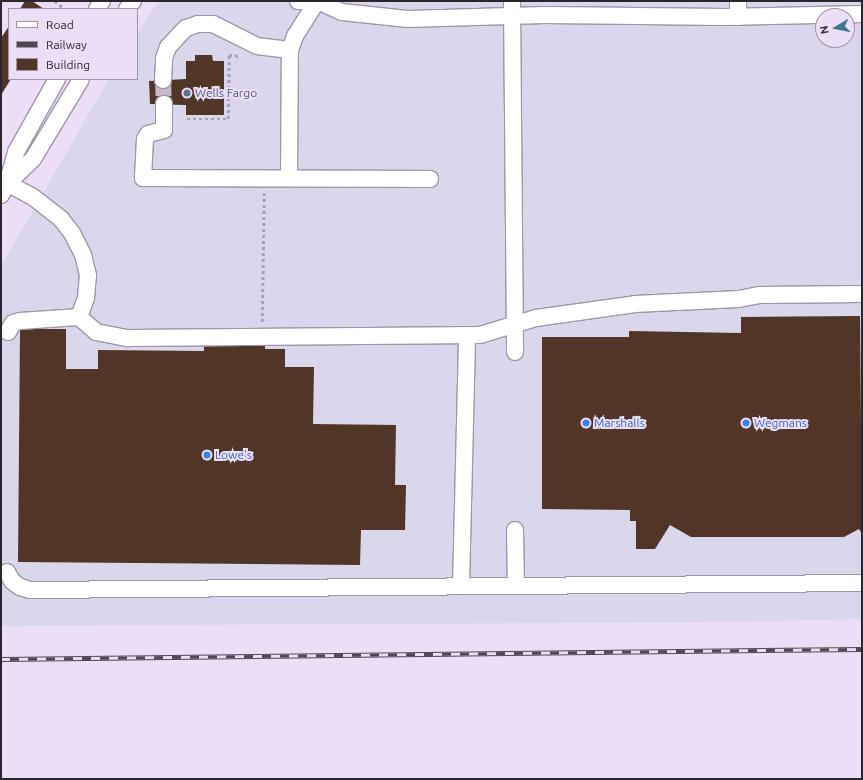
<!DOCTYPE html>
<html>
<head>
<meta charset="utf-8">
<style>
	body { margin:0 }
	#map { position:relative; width:863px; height:780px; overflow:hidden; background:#ecdef6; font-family:Ubuntu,sans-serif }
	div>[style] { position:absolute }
	.commercial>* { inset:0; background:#dad7ed }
	.building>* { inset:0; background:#513526 }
	.minor-tunnel>* { height:16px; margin-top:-8px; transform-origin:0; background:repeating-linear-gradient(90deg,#c5b9ce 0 16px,transparent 0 24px) }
	.path>* { height:2.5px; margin-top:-1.25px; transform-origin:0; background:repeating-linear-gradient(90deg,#aca1b4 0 3px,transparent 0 6px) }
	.roads { filter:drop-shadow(1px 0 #a194aa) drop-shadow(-1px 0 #a194aa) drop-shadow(0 1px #a194aa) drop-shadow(0 -1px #a194aa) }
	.minor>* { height:16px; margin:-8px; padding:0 8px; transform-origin:8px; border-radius:8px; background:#fff }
	.rail>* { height:4.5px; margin-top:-2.25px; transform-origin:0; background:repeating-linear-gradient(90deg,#ecdef6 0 9px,#504854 0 18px); box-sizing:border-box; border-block:1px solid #504854 }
	.dots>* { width:11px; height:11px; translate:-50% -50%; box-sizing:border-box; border:2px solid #ecdef6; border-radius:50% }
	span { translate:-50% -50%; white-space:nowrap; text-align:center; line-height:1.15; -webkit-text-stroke:4px #ecdef6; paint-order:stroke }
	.service-label { font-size:12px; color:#4e5e75 }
	.left { translate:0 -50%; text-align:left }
	.shop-label { font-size:12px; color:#366cbe }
	.frame { position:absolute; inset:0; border:2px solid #2b252e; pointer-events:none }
	.legend { position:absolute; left:8px; top:8px; width:130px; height:72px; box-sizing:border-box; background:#ecdef6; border:1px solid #9f94a6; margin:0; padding:5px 7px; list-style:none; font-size:12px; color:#2b252e }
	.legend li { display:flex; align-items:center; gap:8px; height:20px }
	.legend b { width:20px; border:1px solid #9f94a6 }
	.north { position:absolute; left:815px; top:8px; width:40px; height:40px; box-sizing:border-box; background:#ecdef6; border:1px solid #9f94a6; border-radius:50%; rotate:260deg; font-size:11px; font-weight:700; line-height:16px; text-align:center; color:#2b252e }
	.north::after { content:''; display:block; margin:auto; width:14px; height:18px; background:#3c7790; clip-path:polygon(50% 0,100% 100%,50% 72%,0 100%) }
</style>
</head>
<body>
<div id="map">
	<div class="commercial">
		<i style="clip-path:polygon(evenodd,159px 1px,862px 1px,862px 619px,727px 622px,1px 626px,1px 266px,109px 79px,137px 79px,137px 34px,159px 1px,823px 16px,847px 16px,847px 40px,823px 40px,823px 16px)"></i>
	</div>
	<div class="building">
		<i style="clip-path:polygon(25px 1px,32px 1px,44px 9px,20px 9px)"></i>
		<i style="clip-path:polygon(9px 26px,9px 79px,11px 79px,1px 95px,1px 38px)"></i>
		<i style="clip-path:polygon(195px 55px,212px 55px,213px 61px,224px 61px,224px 115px,186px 115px,186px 105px,150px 104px,149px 81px,186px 79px,186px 61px,195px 61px)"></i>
		<i style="clip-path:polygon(860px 316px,862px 534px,859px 529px,844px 537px,691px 537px,670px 525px,655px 549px,636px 549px,636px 521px,630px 521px,630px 510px,542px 509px,542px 337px,629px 337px,629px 331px,741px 333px,741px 317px)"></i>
		<i style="clip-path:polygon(20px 329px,66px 329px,66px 369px,98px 369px,98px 350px,204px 351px,204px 340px,265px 340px,265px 349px,285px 349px,285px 367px,314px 367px,313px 424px,396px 425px,395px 485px,406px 485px,405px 530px,361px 530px,360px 565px,18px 562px)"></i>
	</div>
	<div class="minor-tunnel">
		<i style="left:163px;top:80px;width:24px;rotate:88deg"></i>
	</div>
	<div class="path">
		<i style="left:55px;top:1px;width:13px;rotate:39deg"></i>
		<i style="left:229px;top:55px;width:11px;rotate:5deg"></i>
		<i style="left:187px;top:119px;width:41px"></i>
		<i style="left:228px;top:119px;width:65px;rotate:-89.1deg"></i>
		<i style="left:262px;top:322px;width:129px;rotate:-89.1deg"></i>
	</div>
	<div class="roads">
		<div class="minor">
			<i style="left:298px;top:1px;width:12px"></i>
			<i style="left:318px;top:1px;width:26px;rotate:25deg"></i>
			<i style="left:342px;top:12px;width:66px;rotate:6.1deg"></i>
			<i style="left:408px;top:19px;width:136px;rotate:-1.7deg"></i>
			<i style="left:544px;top:15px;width:180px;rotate:0.6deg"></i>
			<i style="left:724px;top:17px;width:138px;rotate:-1.2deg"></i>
			<i style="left:512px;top:1px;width:351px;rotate:89.5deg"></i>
			<i style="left:738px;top:1px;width:16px;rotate:90deg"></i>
			<i style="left:97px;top:9px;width:9px;rotate:-58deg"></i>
			<i style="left:127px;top:9px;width:10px;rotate:-53deg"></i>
			<i style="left:163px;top:80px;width:22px;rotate:-87deg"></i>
			<i style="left:164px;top:58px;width:12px;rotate:-70deg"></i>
			<i style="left:168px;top:47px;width:26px;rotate:-47deg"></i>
			<i style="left:186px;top:28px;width:13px;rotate:-18deg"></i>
			<i style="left:198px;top:24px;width:15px"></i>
			<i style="left:213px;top:24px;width:49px;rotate:26.6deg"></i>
			<i style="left:257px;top:46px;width:33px;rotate:7deg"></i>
			<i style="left:164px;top:104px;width:26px;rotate:90deg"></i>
			<i style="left:164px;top:130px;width:16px;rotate:166deg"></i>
			<i style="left:148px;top:134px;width:6px;rotate:121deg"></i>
			<i style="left:145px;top:139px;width:39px;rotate:93deg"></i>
			<i style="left:143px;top:178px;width:287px;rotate:0.2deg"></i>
			<i style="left:289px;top:178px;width:128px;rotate:-89.6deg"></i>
			<i style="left:290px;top:50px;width:15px;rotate:-70deg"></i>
			<i style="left:295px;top:36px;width:41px;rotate:-57.8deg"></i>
			<i style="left:1px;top:180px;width:36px;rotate:28deg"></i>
			<i style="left:33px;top:197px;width:36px;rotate:38deg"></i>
			<i style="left:61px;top:219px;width:18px;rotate:52deg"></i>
			<i style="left:72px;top:233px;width:25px;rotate:63deg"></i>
			<i style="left:83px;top:255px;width:21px;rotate:76deg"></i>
			<i style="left:88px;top:275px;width:23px;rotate:95deg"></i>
			<i style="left:86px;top:298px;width:20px;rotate:110deg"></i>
			<i style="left:7px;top:184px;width:36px;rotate:-44deg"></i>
			<i style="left:33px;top:159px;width:93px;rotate:-59deg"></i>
			<i style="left:1px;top:195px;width:13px;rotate:-61deg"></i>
			<i style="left:7px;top:184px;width:33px;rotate:-74deg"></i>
			<i style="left:16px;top:152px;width:84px;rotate:-60.7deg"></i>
			<i style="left:79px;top:317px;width:23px;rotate:41deg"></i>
			<i style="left:96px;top:332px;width:33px;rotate:11deg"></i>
			<i style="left:128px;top:338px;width:352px;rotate:-0.5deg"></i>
			<i style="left:480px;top:335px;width:59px;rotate:-16.9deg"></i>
			<i style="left:536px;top:318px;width:100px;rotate:-8deg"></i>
			<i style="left:635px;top:304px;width:104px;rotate:-2.8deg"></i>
			<i style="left:739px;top:299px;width:20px;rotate:-11deg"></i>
			<i style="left:759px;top:295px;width:103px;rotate:-0.6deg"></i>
			<i style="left:8px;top:332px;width:10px;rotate:-61deg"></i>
			<i style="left:13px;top:323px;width:7px;rotate:-16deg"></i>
			<i style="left:20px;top:321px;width:59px;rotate:-3.9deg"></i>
			<i style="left:515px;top:530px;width:55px;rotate:89deg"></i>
			<i style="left:7px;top:572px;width:10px;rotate:61deg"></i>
			<i style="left:12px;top:581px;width:10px;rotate:37deg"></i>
			<i style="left:20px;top:587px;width:10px;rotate:17deg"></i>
			<i style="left:30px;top:590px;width:832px;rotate:-0.48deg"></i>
			<i style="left:461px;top:586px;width:251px;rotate:-88.6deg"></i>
		</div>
	</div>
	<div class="rail">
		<i style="left:1px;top:659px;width:861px;rotate:-0.67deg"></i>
	</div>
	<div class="dots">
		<i style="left:187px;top:93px;background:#5c6f8a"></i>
		<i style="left:586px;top:423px;background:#3f7fe0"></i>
		<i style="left:746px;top:423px;background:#3f7fe0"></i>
		<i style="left:207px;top:455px;background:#3f7fe0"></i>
	</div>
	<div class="service-label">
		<span class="left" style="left:195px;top:93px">Wells Fargo</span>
	</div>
	<div class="shop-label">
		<span class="left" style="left:594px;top:423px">Marshalls</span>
		<span class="left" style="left:754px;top:423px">Wegmans</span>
		<span class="left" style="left:215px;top:455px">Lowe's</span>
	</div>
	<div class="frame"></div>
	<ul class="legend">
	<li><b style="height:5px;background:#fff"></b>Road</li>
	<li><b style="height:5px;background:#504854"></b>Railway</li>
	<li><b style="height:11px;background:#513526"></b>Building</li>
	</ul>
	<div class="north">N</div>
</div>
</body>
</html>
